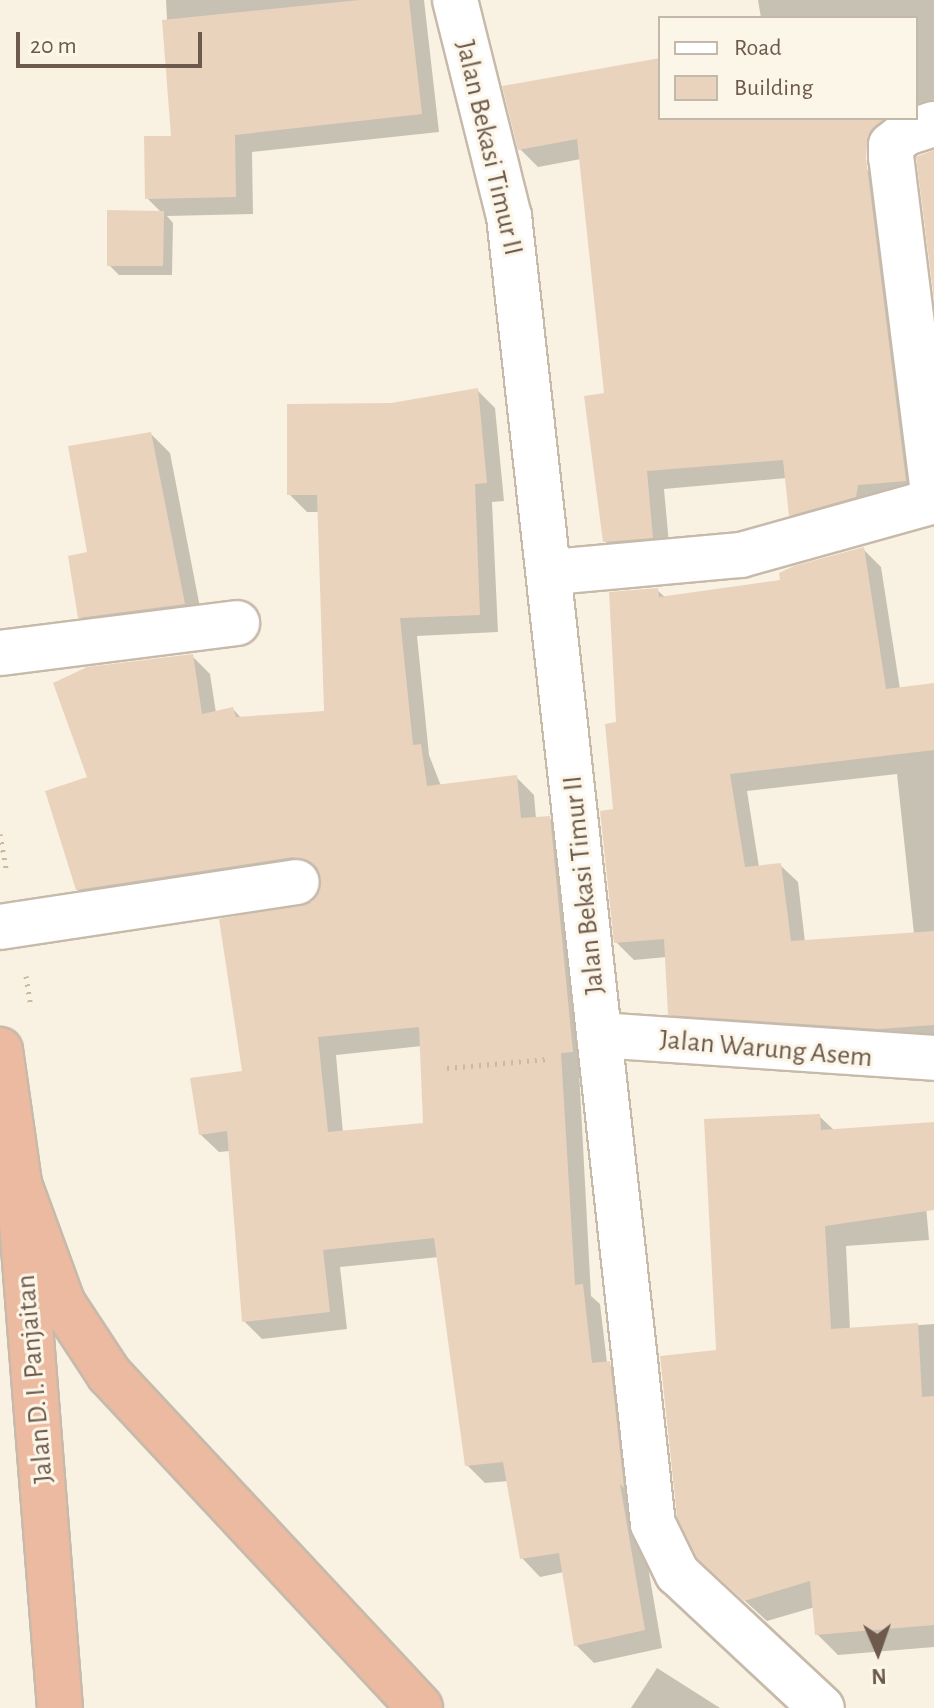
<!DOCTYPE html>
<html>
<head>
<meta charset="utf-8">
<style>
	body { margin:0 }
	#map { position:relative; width:934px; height:1708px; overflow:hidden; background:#f9f2e2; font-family:"Alegreya Sans",sans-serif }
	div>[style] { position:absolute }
	.shadow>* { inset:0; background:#0003 }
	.building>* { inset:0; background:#ead3bd }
	.path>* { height:5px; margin-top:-2.5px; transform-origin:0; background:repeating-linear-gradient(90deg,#ceb7a1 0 2px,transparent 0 8px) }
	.roads { filter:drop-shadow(2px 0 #c7baab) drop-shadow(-2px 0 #c7baab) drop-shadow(0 2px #c7baab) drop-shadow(0 -2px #c7baab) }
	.street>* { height:44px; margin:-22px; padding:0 22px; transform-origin:22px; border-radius:22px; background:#fff }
	.highway>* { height:44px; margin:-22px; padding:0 22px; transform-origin:22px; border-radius:22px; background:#ebbaa0 }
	span { translate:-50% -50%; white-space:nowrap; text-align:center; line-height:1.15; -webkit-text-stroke:6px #fcf6e8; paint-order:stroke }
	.street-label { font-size:28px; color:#6d5a4c }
	.legend { position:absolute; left:658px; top:16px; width:260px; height:104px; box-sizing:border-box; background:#fcf6e8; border:2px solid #c3b8aa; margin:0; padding:10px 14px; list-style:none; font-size:24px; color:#6d5a4c }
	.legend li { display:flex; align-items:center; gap:16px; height:40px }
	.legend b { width:40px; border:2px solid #c3b8aa }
	.north { position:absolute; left:838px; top:1612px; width:80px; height:80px; -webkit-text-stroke:6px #fcf6e8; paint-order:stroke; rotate:178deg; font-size:22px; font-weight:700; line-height:32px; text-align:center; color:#6d5a4c }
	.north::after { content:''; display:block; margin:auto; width:28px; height:36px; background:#6d5a4c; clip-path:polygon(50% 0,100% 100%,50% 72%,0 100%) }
	.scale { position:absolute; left:16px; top:32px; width:186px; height:36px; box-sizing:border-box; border:4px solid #6d5a4c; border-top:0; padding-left:10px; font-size:24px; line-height:28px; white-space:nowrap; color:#6d5a4c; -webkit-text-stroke:6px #fcf6e8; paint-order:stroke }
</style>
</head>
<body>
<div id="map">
	<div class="shadow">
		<i style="clip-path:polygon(166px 0,424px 0,439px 132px,252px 152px,253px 214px,167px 216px,173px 223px,172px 275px,119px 275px,109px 265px,162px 213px,147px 198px,173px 138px)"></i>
		<i style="clip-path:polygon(758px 0,934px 0,934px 124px,902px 139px,883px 118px,916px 118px,916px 18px,761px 18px)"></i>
		<i style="clip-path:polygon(660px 60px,660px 118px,732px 118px,866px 169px,884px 187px,923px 498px,809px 533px,791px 515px,787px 478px,664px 489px,670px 555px,623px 560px,605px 541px,606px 395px,581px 159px,538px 167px,520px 149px)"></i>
		<i style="clip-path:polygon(evenodd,477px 390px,495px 408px,504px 501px,492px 502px,498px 632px,417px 636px,429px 755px,441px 786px,516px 777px,534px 795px,536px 819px,549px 818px,567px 836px,590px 1069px,579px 1070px,591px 1296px,600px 1304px,607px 1363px,627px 1381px,636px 1497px,662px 1648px,594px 1663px,576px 1645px,564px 1572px,540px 1577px,522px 1558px,508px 1481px,485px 1483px,467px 1465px,439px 1257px,340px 1267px,347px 1329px,262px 1339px,244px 1321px,230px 1151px,219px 1152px,200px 1134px,244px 1072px,323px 891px,321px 878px,96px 907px,77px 889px,90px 779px,192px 656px,210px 674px,216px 713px,233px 709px,242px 719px,327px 713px,320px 512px,307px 512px,289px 494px,391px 405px,477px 390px,422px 1046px,425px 1125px,343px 1133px,336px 1055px,422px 1046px)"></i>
		<i style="clip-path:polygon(151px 434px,170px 453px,203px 623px,99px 636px,80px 617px,89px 554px)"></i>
		<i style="clip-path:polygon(evenodd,863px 549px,881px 567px,900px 689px,934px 685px,934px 1043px,688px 1032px,670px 1014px,667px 957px,634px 960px,616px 942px,618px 724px,657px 590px,666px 598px,783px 582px,863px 549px,897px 774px,914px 934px,805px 942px,798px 882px,780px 865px,759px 867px,747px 791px,897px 774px)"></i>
		<i style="clip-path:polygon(819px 1116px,835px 1131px,921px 1148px,929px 1240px,846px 1246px,850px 1330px,934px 1324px,934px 1647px,838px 1655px,817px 1634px,815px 1607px,767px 1621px,721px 1579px,718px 1352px)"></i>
		<i style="clip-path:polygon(657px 1668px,720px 1708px,631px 1708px)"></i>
	</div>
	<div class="building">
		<i style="clip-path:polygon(360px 0,409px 0,422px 114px,235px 135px,236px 197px,145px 199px,144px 136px,171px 136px,162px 20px)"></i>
		<i style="clip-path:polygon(660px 58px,660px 118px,885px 118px,868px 135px,866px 158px,906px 481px,858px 485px,856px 497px,789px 516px,783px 460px,647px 471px,653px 538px,603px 542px,584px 396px,604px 393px,577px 139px,518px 150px,502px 86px)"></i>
		<i style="clip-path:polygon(934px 150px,934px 300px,916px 157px)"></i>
		<i style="clip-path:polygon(107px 210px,164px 211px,163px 266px,107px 266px)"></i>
		<i style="clip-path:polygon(evenodd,478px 388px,487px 483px,475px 484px,480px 615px,400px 618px,413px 745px,421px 744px,427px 786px,517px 775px,521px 818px,550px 816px,573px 1052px,561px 1053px,575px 1285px,583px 1284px,592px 1363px,610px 1361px,624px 1488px,620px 1484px,645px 1630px,574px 1646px,559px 1553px,520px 1559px,503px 1462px,465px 1466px,434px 1238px,323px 1250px,330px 1312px,242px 1322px,227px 1131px,199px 1135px,190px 1078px,242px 1071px,219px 919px,312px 902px,320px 890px,317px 867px,293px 857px,76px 890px,45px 791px,87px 777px,53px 683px,87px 667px,193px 654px,202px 714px,233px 707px,236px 717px,324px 711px,317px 495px,287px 495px,287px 404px,391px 403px,478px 388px,419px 1027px,423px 1123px,328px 1132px,318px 1037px,419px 1027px)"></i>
		<i style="clip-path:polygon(151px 432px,185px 604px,78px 618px,68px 556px,87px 552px,68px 446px)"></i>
		<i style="clip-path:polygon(864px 547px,886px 689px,934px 683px,934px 750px,730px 774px,745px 867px,781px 863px,791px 941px,934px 931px,934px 1025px,879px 1029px,668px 1015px,664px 939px,614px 943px,600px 811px,613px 809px,605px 724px,616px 722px,609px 592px,658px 588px,659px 597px,780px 580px,779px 573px,794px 566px)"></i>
		<i style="clip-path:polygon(820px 1114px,821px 1130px,934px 1122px,934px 1210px,825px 1226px,831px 1329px,918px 1323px,922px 1397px,934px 1396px,934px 1625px,815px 1635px,810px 1581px,744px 1601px,697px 1558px,677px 1517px,660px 1356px,716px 1350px,704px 1119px)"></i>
	</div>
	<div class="path">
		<i style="left:0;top:834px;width:39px;rotate:80deg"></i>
		<i style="left:26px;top:976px;width:30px;rotate:81deg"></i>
		<i style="left:447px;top:1068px;width:101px;rotate:-5.1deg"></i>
	</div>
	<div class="roads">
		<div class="street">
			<i style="left:455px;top:0;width:223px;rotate:76deg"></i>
			<i style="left:509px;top:216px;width:1316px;rotate:83.72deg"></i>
			<i style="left:653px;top:1524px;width:55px;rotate:63.9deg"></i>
			<i style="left:677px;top:1573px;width:198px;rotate:43deg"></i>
			<i style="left:934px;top:501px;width:346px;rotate:-97.1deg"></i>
			<i style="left:891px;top:158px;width:13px;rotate:-90deg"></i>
			<i style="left:891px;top:145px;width:19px;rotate:-39deg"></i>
			<i style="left:906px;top:133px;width:29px;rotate:-18deg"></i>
			<i style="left:553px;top:572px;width:189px;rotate:-5.2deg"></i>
			<i style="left:741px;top:555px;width:200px;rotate:-15.6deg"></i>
			<i style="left:0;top:653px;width:239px;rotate:-7.2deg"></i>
			<i style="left:0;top:927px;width:300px;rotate:-8.6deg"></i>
			<i style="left:599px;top:1035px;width:336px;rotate:3.9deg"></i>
		</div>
		<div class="highway">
			<i style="left:0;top:1050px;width:135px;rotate:81.9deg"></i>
			<i style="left:19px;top:1184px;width:526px;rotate:85.53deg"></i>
			<i style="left:19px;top:1184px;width:128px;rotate:69.9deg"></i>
			<i style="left:63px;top:1304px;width:84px;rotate:56.7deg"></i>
			<i style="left:109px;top:1374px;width:456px;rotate:47deg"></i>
		</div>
	</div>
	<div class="street-label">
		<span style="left:489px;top:148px;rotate:77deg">Jalan Bekasi Timur II</span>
		<span style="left:584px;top:885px;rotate:-96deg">Jalan Bekasi Timur II</span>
		<span style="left:766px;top:1049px;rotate:5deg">Jalan Warung Asem</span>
		<span style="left:35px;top:1379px;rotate:-95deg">Jalan D. I. Panjaitan</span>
	</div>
	<ul class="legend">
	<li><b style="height:10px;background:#fff"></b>Road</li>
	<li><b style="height:22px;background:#ead3bd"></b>Building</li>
	</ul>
	<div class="north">N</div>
	<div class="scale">20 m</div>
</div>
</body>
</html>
